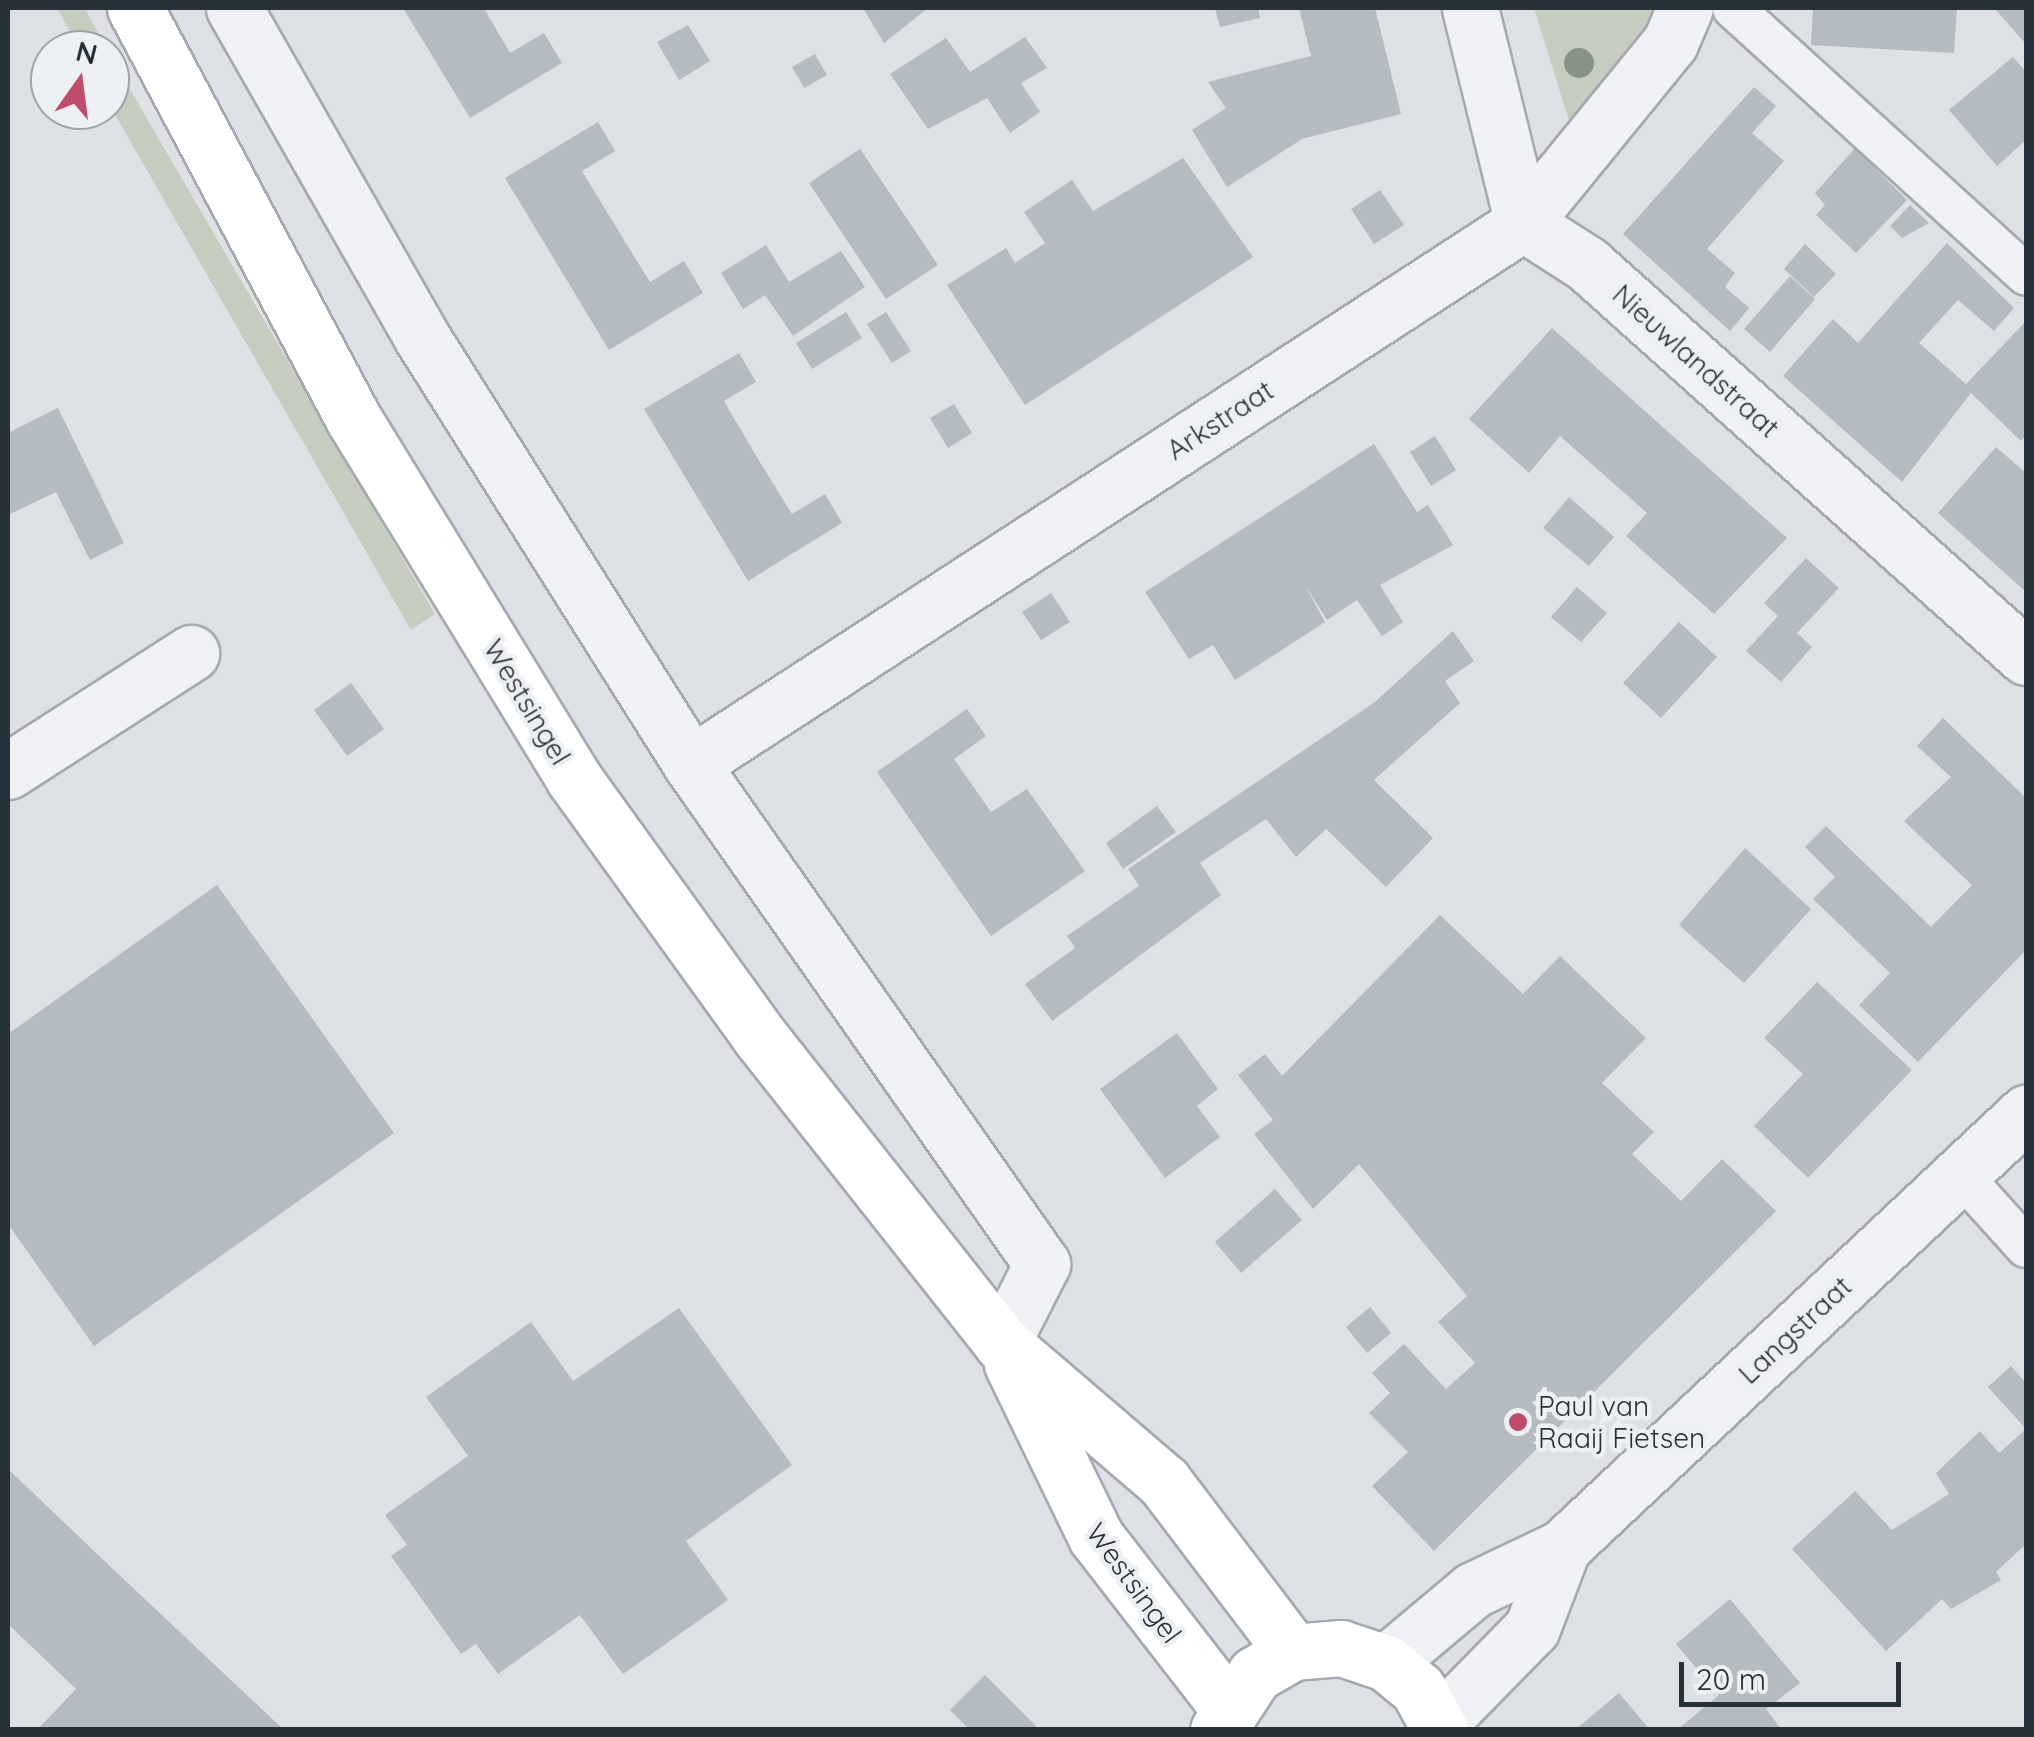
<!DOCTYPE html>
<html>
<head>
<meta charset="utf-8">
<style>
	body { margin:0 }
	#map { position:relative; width:2034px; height:1737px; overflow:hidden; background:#dde1e5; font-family:Quicksand,sans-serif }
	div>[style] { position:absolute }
	.green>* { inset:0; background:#c5cebe }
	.building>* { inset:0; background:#b4bbc1 }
	.roads { filter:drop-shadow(2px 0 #a3a9ae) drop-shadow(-2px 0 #a3a9ae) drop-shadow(0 2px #a3a9ae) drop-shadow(0 -2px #a3a9ae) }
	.service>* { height:40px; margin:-20px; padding:0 20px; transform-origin:20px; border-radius:20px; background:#eff1f4 }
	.minor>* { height:55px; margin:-27.5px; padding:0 27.5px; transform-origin:27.5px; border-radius:27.5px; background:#eff1f4 }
	.tertiary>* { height:55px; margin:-27.5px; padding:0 27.5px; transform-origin:27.5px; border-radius:27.5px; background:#eff1f4 }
	.secondary>* { height:55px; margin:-27.5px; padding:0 27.5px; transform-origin:27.5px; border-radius:27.5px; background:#fff }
	.trees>* { width:30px; height:30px; margin:-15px; border-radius:50%; background:#879485 }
	.dots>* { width:28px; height:28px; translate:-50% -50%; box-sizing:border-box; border:5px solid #ecf0f3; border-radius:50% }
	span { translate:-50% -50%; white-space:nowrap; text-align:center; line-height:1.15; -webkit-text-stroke:9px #ecf0f3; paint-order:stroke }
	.street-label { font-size:28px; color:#27313a }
	.poi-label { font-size:28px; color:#27313a }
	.left { translate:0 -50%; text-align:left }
	.frame { position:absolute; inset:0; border:10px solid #27313a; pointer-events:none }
	.north { position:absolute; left:30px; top:30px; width:100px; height:100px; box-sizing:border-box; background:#ecf0f3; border:2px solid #9da4a9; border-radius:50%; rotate:14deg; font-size:28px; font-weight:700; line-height:40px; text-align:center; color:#27313a }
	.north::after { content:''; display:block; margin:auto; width:35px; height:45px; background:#c24a6d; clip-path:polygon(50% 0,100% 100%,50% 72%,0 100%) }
	.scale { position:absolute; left:1679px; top:1662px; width:222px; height:45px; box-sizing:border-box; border:5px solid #27313a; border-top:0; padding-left:12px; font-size:30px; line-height:35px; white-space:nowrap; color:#27313a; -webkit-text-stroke:8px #ecf0f3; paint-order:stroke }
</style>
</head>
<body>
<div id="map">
	<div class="green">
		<i style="clip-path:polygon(57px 8px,85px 8px,107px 50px,80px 50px)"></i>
		<i style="clip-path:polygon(1534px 8px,1660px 8px,1570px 124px)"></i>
		<i style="clip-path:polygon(110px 55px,435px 614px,411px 630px,110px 106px)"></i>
	</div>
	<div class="building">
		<i style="clip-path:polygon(403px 8px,484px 8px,510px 53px,544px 33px,562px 63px,470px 118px)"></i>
		<i style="clip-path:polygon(863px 8px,928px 8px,884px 43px)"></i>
		<i style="clip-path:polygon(1215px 8px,1258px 8px,1260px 18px,1220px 27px)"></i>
		<i style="clip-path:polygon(1299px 8px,1375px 8px,1401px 114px,1302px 139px,1227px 187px,1192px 130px,1226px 108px,1208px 82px,1311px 56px)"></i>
		<i style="clip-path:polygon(1813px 8px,1957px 8px,1954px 53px,1811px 45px)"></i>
		<i style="clip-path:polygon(1994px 8px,2026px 8px,2026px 44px)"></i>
		<i style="clip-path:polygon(688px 25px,710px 61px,679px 80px,657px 42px)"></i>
		<i style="clip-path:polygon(1025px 37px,1047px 68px,1021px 83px,1040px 112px,1010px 133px,987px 98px,928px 129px,890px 74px,946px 38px,970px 72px)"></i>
		<i style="clip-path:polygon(815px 54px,827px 75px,804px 88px,792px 67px)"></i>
		<i style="clip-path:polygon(2013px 57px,2026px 72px,2026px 140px,1997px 166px,1949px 110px)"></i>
		<i style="clip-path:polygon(1754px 87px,1776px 106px,1752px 133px,1784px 161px,1707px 249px,1735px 273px,1725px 287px,1749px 308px,1730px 331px,1623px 234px)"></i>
		<i style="clip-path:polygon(598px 122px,615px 151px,582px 171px,624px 240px,650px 282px,684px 261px,703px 293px,609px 350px,505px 178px)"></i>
		<i style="clip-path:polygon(1855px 148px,1907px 200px,1856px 253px,1816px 215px,1825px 205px,1815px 193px)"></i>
		<i style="clip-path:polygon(860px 149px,938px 265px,886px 299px,809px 183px)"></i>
		<i style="clip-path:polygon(1183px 158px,1253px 257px,1025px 405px,947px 285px,1006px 248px,1015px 263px,1045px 243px,1024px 212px,1072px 180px,1093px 211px)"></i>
		<i style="clip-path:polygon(1380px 190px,1404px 225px,1374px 244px,1351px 209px)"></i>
		<i style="clip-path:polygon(1910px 205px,1929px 223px,1902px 238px,1890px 226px)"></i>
		<i style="clip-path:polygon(1947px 243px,2014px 308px,1994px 331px,1958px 300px,1919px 343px,1966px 384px,2026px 321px,2026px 435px,2021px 441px,1971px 393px,1902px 482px,1783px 376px,1833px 319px,1858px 343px)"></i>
		<i style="clip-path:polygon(1805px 244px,1836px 274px,1814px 297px,1784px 269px)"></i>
		<i style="clip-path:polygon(766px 245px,789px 282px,841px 251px,865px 287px,793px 336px,765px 295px,743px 309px,721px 273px)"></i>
		<i style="clip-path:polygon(1790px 276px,1815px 299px,1770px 352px,1744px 329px)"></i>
		<i style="clip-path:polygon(846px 312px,862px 338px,812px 369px,796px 343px)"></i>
		<i style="clip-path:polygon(886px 312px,911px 351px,892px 363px,867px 324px)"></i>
		<i style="clip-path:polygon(1552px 328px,1787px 538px,1714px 614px,1626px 536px,1647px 513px,1560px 436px,1529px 473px,1469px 419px)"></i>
		<i style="clip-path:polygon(739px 353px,756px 382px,724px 401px,758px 459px,792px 514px,825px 494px,842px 523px,748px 581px,644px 409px)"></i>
		<i style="clip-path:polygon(954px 404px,972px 433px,948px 448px,930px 418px)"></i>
		<i style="clip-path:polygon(58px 408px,124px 543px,90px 560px,56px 492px,8px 515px,8px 433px)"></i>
		<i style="clip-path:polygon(1435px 436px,1456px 470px,1431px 486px,1410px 452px)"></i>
		<i style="clip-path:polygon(1374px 444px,1417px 512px,1428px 505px,1453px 545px,1380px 585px,1403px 622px,1382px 636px,1357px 600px,1327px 620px,1305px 585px,1325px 622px,1271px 657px,1235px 680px,1213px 645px,1189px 659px,1145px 592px)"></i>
		<i style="clip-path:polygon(1996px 447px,2026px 473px,2026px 592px,1938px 513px)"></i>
		<i style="clip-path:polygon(1569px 497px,1614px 537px,1589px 566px,1543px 528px)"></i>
		<i style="clip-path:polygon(1806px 558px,1839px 588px,1797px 633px,1812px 647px,1781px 682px,1746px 651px,1778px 616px,1764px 603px)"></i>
		<i style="clip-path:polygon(1577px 587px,1607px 613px,1581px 642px,1551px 617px)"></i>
		<i style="clip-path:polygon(1051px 593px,1070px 622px,1041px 640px,1022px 612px)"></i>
		<i style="clip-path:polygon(1679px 622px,1717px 657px,1661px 718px,1623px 683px)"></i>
		<i style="clip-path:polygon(1453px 631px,1474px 661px,1445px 681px,1460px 703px,1374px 780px,1433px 838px,1386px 887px,1326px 829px,1296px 857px,1266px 819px,1200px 863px,1221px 895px,1052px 1021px,1025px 984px,1075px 948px,1067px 936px,1139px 886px,1128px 869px,1375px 702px)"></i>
		<i style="clip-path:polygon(351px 683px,384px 729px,347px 756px,314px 710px)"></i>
		<i style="clip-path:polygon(967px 709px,986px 736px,954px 759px,991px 812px,1027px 789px,1085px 871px,991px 936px,877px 772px)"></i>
		<i style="clip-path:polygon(1943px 718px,2026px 798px,2026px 950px,1918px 1062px,1859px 1005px,1890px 973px,1813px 899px,1835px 877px,1805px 847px,1826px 826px,1931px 927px,1972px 885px,1904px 821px,1951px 777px,1917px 746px)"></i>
		<i style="clip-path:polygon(1157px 806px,1176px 832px,1123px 869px,1106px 843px)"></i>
		<i style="clip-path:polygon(1745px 848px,1811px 909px,1744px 983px,1679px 925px)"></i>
		<i style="clip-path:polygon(217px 885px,394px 1133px,94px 1346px,8px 1224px,8px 1034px)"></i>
		<i style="clip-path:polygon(1440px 915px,1523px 994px,1560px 956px,1646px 1038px,1602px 1083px,1654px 1132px,1632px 1154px,1681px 1201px,1722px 1159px,1776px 1211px,1434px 1551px,1372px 1486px,1408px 1452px,1369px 1413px,1390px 1393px,1372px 1373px,1404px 1344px,1446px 1389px,1475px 1363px,1438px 1322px,1467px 1296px,1359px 1164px,1313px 1209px,1254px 1134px,1273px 1120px,1238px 1075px,1265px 1054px,1282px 1076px)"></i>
		<i style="clip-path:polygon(1817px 982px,1912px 1070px,1808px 1178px,1754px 1126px,1803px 1074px,1764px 1038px)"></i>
		<i style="clip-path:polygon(1177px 1033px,1218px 1089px,1197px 1106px,1220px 1137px,1165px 1178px,1100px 1089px)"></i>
		<i style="clip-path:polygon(1275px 1189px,1302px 1220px,1241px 1273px,1215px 1242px)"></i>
		<i style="clip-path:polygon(1370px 1307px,1391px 1333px,1367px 1353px,1346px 1327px)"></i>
		<i style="clip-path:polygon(679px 1308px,792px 1465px,686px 1541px,728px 1600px,623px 1674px,580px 1615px,498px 1674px,476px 1644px,461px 1654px,391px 1556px,407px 1545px,385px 1515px,468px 1456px,426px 1397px,531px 1322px,573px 1381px)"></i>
		<i style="clip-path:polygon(2011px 1366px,2026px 1383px,2026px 1544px,1996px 1572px,2001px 1580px,1951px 1609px,1942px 1599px,1886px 1651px,1792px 1549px,1855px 1491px,1892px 1530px,1949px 1494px,1936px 1473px,1980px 1431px,1999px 1453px,2026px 1429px,1988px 1387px)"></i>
		<i style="clip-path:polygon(8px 1469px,114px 1570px,284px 1730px,37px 1730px,76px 1689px,8px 1624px)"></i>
		<i style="clip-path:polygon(1730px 1599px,1800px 1683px,1766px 1709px,1782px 1730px,1677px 1730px,1719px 1695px,1676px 1644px)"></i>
		<i style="clip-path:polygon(985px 1675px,1036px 1726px,1033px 1730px,970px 1730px,950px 1710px)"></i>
		<i style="clip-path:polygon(1619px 1693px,1650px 1730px,1575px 1730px)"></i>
	</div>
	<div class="roads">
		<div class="service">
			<i style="left:1733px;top:8px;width:396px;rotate:42.3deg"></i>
			<i style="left:1961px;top:1175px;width:97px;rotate:47.9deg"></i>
		</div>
		<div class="minor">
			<i style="left:234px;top:8px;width:378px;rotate:60.3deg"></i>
			<i style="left:421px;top:336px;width:506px;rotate:57.75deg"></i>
			<i style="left:691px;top:764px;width:611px;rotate:54.93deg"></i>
			<i style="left:1042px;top:1264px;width:89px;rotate:116.9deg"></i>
			<i style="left:1470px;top:8px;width:221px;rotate:76.2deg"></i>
			<i style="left:1523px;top:223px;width:76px;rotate:32.6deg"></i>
			<i style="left:1587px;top:264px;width:589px;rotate:41.84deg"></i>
			<i style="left:691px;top:764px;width:992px;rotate:-33.03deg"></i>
			<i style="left:1523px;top:223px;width:232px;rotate:-50.8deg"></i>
			<i style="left:1670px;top:43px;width:38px;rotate:-67deg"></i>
			<i style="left:8px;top:771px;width:218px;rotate:-32.8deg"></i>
		</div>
		<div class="tertiary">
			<i style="left:1386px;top:1663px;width:114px;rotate:-40deg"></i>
			<i style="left:1473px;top:1590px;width:100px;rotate:-25.5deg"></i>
			<i style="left:1563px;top:1547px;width:635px;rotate:-43.15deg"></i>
			<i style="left:1439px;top:1723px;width:133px;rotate:-45.6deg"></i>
			<i style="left:1532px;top:1628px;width:87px;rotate:-69.1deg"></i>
		</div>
		<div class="secondary">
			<i style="left:135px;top:8px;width:464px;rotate:62deg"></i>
			<i style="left:353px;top:418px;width:423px;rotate:58.5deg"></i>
			<i style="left:574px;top:779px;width:318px;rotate:54.2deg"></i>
			<i style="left:760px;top:1037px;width:390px;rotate:51.7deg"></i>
			<i style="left:1002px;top:1343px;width:213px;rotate:40.6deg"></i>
			<i style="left:1164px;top:1482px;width:213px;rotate:52.8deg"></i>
			<i style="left:1012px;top:1364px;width:192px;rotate:64.1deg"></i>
			<i style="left:1096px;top:1537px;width:214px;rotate:52.2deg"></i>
			<i style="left:1218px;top:1730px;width:67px;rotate:-56.5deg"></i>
			<i style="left:1255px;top:1674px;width:44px;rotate:-30.1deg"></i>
			<i style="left:1293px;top:1652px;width:48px;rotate:-4.8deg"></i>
			<i style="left:1341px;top:1648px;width:47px;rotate:18.4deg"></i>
			<i style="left:1386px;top:1663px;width:41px;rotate:39.1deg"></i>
			<i style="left:1418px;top:1689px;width:47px;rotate:61.8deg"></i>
		</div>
	</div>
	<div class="trees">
		<i style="left:1579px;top:63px"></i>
	</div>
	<div class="dots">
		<i style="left:1518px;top:1422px;background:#c24a6d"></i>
	</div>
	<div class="street-label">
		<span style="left:1696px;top:361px;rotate:42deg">Nieuwlandstraat</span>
		<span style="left:1220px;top:420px;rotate:-33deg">Arkstraat</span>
		<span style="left:527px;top:702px;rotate:59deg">Westsingel</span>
		<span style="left:1795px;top:1330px;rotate:-43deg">Langstraat</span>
		<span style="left:1134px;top:1583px;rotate:54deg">Westsingel</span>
	</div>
	<div class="poi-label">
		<span class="left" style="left:1538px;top:1422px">Paul van<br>Raaij Fietsen</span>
	</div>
	<div class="frame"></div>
	<div class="north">N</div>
	<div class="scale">20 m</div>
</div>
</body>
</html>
